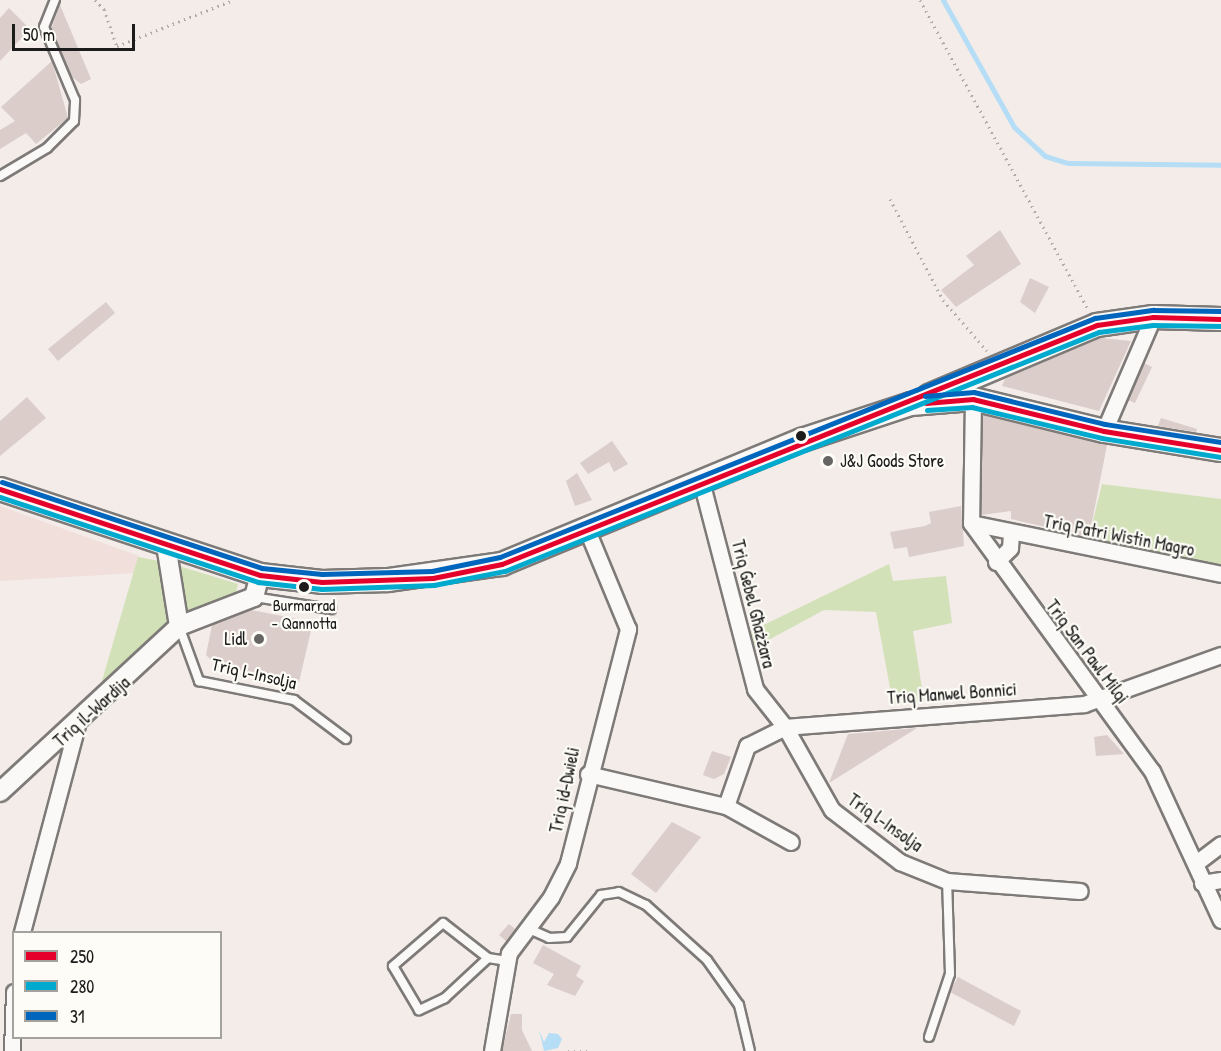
<!DOCTYPE html>
<html>
<head>
<meta charset="utf-8">
<style>
	body { margin:0 }
	#map { position:relative; width:1221px; height:1051px; overflow:hidden; background:#f3ece9; font-family:"Patrick Hand",sans-serif }
	div>[style] { position:absolute }
	.built>* { inset:0; background:#f1dfdb }
	.green>* { inset:0; background:#d3e1b9 }
	.water>* { inset:0; background:#b5def6 }
	.stream>* { height:5px; margin:-2.5px; padding:0 2.5px; transform-origin:2.5px; border-radius:2.5px; background:#b5def6 }
	.building>* { inset:0; background:#dbcdca }
	.path>* { height:3px; margin-top:-1.5px; transform-origin:0; background:repeating-linear-gradient(90deg,#aeacab 0 1.5px,transparent 0 6px) }
	.roads { filter:drop-shadow(2px 0 #7d7a78) drop-shadow(-2px 0 #7d7a78) drop-shadow(0 2px #7d7a78) drop-shadow(0 -2px #7d7a78) }
	.service>* { height:8px; margin:-4px; padding:0 4px; transform-origin:4px; border-radius:4px; background:#faf9f7 }
	.minor>* { height:15px; margin:-7.5px; padding:0 7.5px; transform-origin:7.5px; border-radius:7.5px; background:#faf9f7 }
	.tertiary>* { height:18px; margin:-9px; padding:0 9px; transform-origin:9px; border-radius:9px; background:#faf9f7 }
	.primary>* { height:22px; margin:-11px; padding:0 11px; transform-origin:11px; border-radius:11px; background:#faf9f7 }
	.bus-1>* { height:4.5px; margin:-2.25px; padding:0 2.25px; transform-origin:2.25px; border-radius:2.25px; background:#e4002b }
	.bus-2>* { height:4.5px; margin:-2.25px; padding:0 2.25px; transform-origin:2.25px; border-radius:2.25px; background:#00a9ce }
	.bus-3>* { height:4.5px; margin:-2.25px; padding:0 2.25px; transform-origin:2.25px; border-radius:2.25px; background:#0065bd }
	.dots>* { width:16px; height:16px; translate:-50% -50%; box-sizing:border-box; border:3px solid #fdfcf7; border-radius:50% }
	span { translate:-50% -50%; white-space:nowrap; text-align:center; line-height:1.15; -webkit-text-stroke:4.5px #fdfcf7; paint-order:stroke }
	.bus-label { font-size:16px; color:#1c1c1c }
	.poi-label { font-size:18px; color:#1c1c1c }
	.left { translate:0 -50%; text-align:left }
	.right { translate:-100% -50%; text-align:right }
	.street-label { font-size:18px; color:#1c1c1c }
	.legend { position:absolute; left:12px; top:931px; width:210px; height:108px; box-sizing:border-box; background:#fdfcf7; border:2px solid #a3a29f; margin:0; padding:8px 10px; list-style:none; font-size:18px; color:#1c1c1c }
	.legend li { display:flex; align-items:center; gap:12px; height:30px }
	.legend b { width:30px; border:2px solid #a3a29f }
	.scale { position:absolute; left:12px; top:24px; width:123px; height:27px; box-sizing:border-box; border:3px solid #1c1c1c; border-top:0; padding-left:8px; font-size:18px; line-height:21px; white-space:nowrap; color:#1c1c1c; -webkit-text-stroke:4px #fdfcf7; paint-order:stroke }
</style>
</head>
<body>
<div id="map">
	<div class="built">
		<i style="clip-path:polygon(0 506px,139px 556px,135px 573px,0 581px)"></i>
	</div>
	<div class="green">
		<i style="clip-path:polygon(1102px 484px,1221px 499px,1221px 566px,1089px 537px)"></i>
		<i style="clip-path:polygon(138px 557px,159px 561px,167px 625px,147px 651px,99px 691px)"></i>
		<i style="clip-path:polygon(889px 564px,893px 581px,946px 576px,952px 623px,913px 631px,924px 701px,893px 704px,876px 612px,824px 610px,750px 650px,745px 634px)"></i>
		<i style="clip-path:polygon(179px 566px,238px 584px,235px 597px,184px 612px)"></i>
	</div>
	<div class="water">
		<i style="clip-path:polygon(539px 1030px,544px 1042px,549px 1033px,558px 1034px,562px 1039px,558px 1048px,544px 1051px)"></i>
	</div>
	<div class="stream">
		<i style="left:943px;top:0;width:145px;rotate:60.8deg"></i>
		<i style="left:1014px;top:127px;width:42px;rotate:43.1deg"></i>
		<i style="left:1045px;top:156px;width:24px;rotate:17deg"></i>
		<i style="left:1068px;top:163px;width:153px;rotate:0.7deg"></i>
	</div>
	<div class="building">
		<i style="clip-path:polygon(60px 5px,91px 79px,81px 84px,71px 76px,51px 29px)"></i>
		<i style="clip-path:polygon(9px 8px,30px 29px,0 61px,0 18px)"></i>
		<i style="clip-path:polygon(52px 61px,68px 118px,36px 144px,26px 133px,0 149px,0 130px,15px 121px,1px 107px)"></i>
		<i style="clip-path:polygon(1000px 230px,1021px 264px,956px 307px,941px 290px,974px 265px,966px 256px)"></i>
		<i style="clip-path:polygon(1030px 278px,1049px 287px,1035px 313px,1020px 302px)"></i>
		<i style="clip-path:polygon(106px 302px,115px 313px,58px 361px,48px 349px)"></i>
		<i style="clip-path:polygon(1101px 338px,1131px 341px,1099px 411px,1002px 386px,1005px 379px)"></i>
		<i style="clip-path:polygon(1144px 363px,1152px 367px,1135px 403px,1128px 400px)"></i>
		<i style="clip-path:polygon(27px 397px,46px 418px,0 456px,0 421px)"></i>
		<i style="clip-path:polygon(982px 415px,1107px 445px,1089px 537px,1011px 519px,1011px 511px,981px 515px)"></i>
		<i style="clip-path:polygon(1161px 418px,1197px 429px,1196px 432px,1158px 426px)"></i>
		<i style="clip-path:polygon(612px 441px,628px 464px,614px 472px,609px 462px,588px 474px,580px 463px)"></i>
		<i style="clip-path:polygon(577px 473px,592px 500px,575px 506px,566px 481px)"></i>
		<i style="clip-path:polygon(961px 506px,964px 546px,909px 557px,907px 547px,894px 549px,890px 532px,925px 526px,931px 523px,929px 512px)"></i>
		<i style="clip-path:polygon(251px 610px,313px 622px,299px 682px,217px 666px,206px 655px,212px 625px)"></i>
		<i style="clip-path:polygon(917px 728px,829px 783px,848px 734px)"></i>
		<i style="clip-path:polygon(1107px 735px,1124px 754px,1096px 756px,1094px 737px)"></i>
		<i style="clip-path:polygon(712px 751px,731px 757px,724px 774px,714px 779px,703px 775px)"></i>
		<i style="clip-path:polygon(672px 822px,701px 837px,656px 893px,631px 874px)"></i>
		<i style="clip-path:polygon(509px 924px,515px 929px,506px 941px,499px 935px)"></i>
		<i style="clip-path:polygon(543px 945px,581px 966px,576px 976px,584px 981px,575px 996px,547px 985px,554px 974px,533px 963px)"></i>
		<i style="clip-path:polygon(958px 977px,1021px 1011px,1014px 1026px,950px 992px)"></i>
		<i style="clip-path:polygon(511px 1014px,522px 1014px,522px 1030px,532px 1051px,502px 1051px)"></i>
	</div>
	<div class="path">
		<i style="left:95px;top:0;width:13px;rotate:45deg"></i>
		<i style="left:104px;top:9px;width:39px;rotate:71deg"></i>
		<i style="left:117px;top:46px;width:125px;rotate:-21.6deg"></i>
		<i style="left:920px;top:0;width:350px;rotate:61.5deg"></i>
		<i style="left:890px;top:199px;width:114px;rotate:62.3deg"></i>
		<i style="left:943px;top:300px;width:67px;rotate:49.2deg"></i>
		<i style="left:568px;top:1051px;width:22px"></i>
	</div>
	<div class="roads">
		<div class="service">
			<i style="left:0;top:176px;width:55px;rotate:-30.8deg"></i>
			<i style="left:47px;top:148px;width:38px;rotate:-45deg"></i>
			<i style="left:74px;top:121px;width:21px;rotate:-87deg"></i>
			<i style="left:75px;top:100px;width:79px;rotate:-113deg"></i>
			<i style="left:44px;top:27px;width:29px;rotate:-68deg"></i>
			<i style="left:254px;top:597px;width:78px;rotate:8.9deg"></i>
			<i style="left:179px;top:626px;width:59px;rotate:70deg"></i>
			<i style="left:199px;top:681px;width:97px;rotate:11.3deg"></i>
			<i style="left:294px;top:700px;width:65px;rotate:36.9deg"></i>
			<i style="left:527px;top:928px;width:24px;rotate:24deg"></i>
			<i style="left:549px;top:938px;width:18px;rotate:-3deg"></i>
			<i style="left:567px;top:937px;width:54px;rotate:-51deg"></i>
			<i style="left:601px;top:895px;width:18px;rotate:-9deg"></i>
			<i style="left:619px;top:892px;width:30px;rotate:26deg"></i>
			<i style="left:646px;top:905px;width:82px;rotate:42deg"></i>
			<i style="left:707px;top:960px;width:55px;rotate:54.6deg"></i>
			<i style="left:739px;top:1005px;width:47px;rotate:76.6deg"></i>
			<i style="left:488px;top:958px;width:59px;rotate:137.1deg"></i>
			<i style="left:445px;top:998px;width:29px;rotate:155deg"></i>
			<i style="left:419px;top:1010px;width:51px;rotate:-120.6deg"></i>
			<i style="left:393px;top:966px;width:66px;rotate:-40.7deg"></i>
			<i style="left:443px;top:923px;width:57px;rotate:37.9deg"></i>
			<i style="left:488px;top:958px;width:18px;rotate:9deg"></i>
			<i style="left:929px;top:1037px;width:66px;rotate:-71.6deg"></i>
			<i style="left:950px;top:974px;width:93px;rotate:-91.8deg"></i>
		</div>
		<div class="minor">
			<i style="left:973px;top:399px;width:124px;rotate:90.9deg"></i>
			<i style="left:971px;top:523px;width:307px;rotate:53.9deg"></i>
			<i style="left:1152px;top:771px;width:164px;rotate:65.2deg"></i>
			<i style="left:1104px;top:431px;width:124px;rotate:-66.7deg"></i>
			<i style="left:701px;top:481px;width:215px;rotate:75.4deg"></i>
			<i style="left:755px;top:689px;width:48px;rotate:51.7deg"></i>
			<i style="left:785px;top:727px;width:95px;rotate:60.5deg"></i>
			<i style="left:832px;top:810px;width:86px;rotate:37.4deg"></i>
			<i style="left:900px;top:862px;width:51px;rotate:22deg"></i>
			<i style="left:947px;top:881px;width:133px;rotate:4.3deg"></i>
			<i style="left:971px;top:523px;width:255px;rotate:11.5deg"></i>
			<i style="left:996px;top:562px;width:20px;rotate:-45deg"></i>
			<i style="left:1010px;top:548px;width:13px;rotate:-86deg"></i>
			<i style="left:588px;top:774px;width:142px;rotate:13.1deg"></i>
			<i style="left:726px;top:806px;width:74px;rotate:29deg"></i>
			<i style="left:726px;top:806px;width:64px;rotate:-70.7deg"></i>
			<i style="left:747px;top:746px;width:42px;rotate:-26.6deg"></i>
			<i style="left:785px;top:727px;width:300px;rotate:-4.4deg"></i>
			<i style="left:1084px;top:704px;width:145px;rotate:-19.7deg"></i>
			<i style="left:1196px;top:863px;width:31px;rotate:-37deg"></i>
			<i style="left:1202px;top:883px;width:19px;rotate:-9deg"></i>
			<i style="left:22px;top:932px;width:213px;rotate:-75.1deg"></i>
			<i style="left:12px;top:1051px;width:59px;rotate:-88.1deg"></i>
			<i style="left:492px;top:1051px;width:99px;rotate:-80.2deg"></i>
			<i style="left:509px;top:953px;width:70px;rotate:-53.1deg"></i>
			<i style="left:551px;top:897px;width:38px;rotate:-63deg"></i>
			<i style="left:568px;top:863px;width:242px;rotate:-75.6deg"></i>
			<i style="left:628px;top:629px;width:107px;rotate:-112.5deg"></i>
		</div>
		<div class="tertiary">
			<i style="left:166px;top:545px;width:82px;rotate:80.9deg"></i>
			<i style="left:0;top:792px;width:244px;rotate:-42.8deg"></i>
			<i style="left:179px;top:626px;width:80px;rotate:-21.1deg"></i>
			<i style="left:254px;top:597px;width:23px;rotate:-75deg"></i>
		</div>
		<div class="primary">
			<i style="left:929px;top:396px;width:182px;rotate:-22.9deg"></i>
			<i style="left:1097px;top:325px;width:57px;rotate:-8.1deg"></i>
			<i style="left:1153px;top:317px;width:68px;rotate:1.7deg"></i>
			<i style="left:0;top:489px;width:274px;rotate:18.3deg"></i>
			<i style="left:260px;top:575px;width:62px;rotate:6.4deg"></i>
			<i style="left:322px;top:582px;width:66px;rotate:-1.7deg"></i>
			<i style="left:388px;top:580px;width:115px;rotate:-8deg"></i>
			<i style="left:502px;top:564px;width:325px;rotate:-22.5deg"></i>
			<i style="left:802px;top:440px;width:115px;rotate:-18.3deg"></i>
			<i style="left:911px;top:404px;width:62px;rotate:-4.6deg"></i>
			<i style="left:973px;top:399px;width:135px;rotate:13.7deg"></i>
			<i style="left:1104px;top:431px;width:119px;rotate:9.2deg"></i>
		</div>
	</div>
	<div class="bus-1">
		<i style="left:926px;top:403px;width:47px;rotate:-4.9deg"></i>
		<i style="left:973px;top:399px;width:135px;rotate:13.7deg"></i>
		<i style="left:1104px;top:431px;width:119px;rotate:9.2deg"></i>
		<i style="left:0;top:489px;width:274px;rotate:18.3deg"></i>
		<i style="left:260px;top:575px;width:62px;rotate:6.4deg"></i>
		<i style="left:322px;top:582px;width:111px;rotate:-2.1deg"></i>
		<i style="left:433px;top:578px;width:70px;rotate:-11.5deg"></i>
		<i style="left:502px;top:564px;width:641px;rotate:-21.88deg"></i>
		<i style="left:1097px;top:325px;width:57px;rotate:-8.1deg"></i>
		<i style="left:1153px;top:317px;width:68px;rotate:1.7deg"></i>
	</div>
	<div class="bus-2">
		<i style="left:927px;top:410px;width:45px;rotate:-3.8deg"></i>
		<i style="left:972px;top:407px;width:134px;rotate:13.4deg"></i>
		<i style="left:1102px;top:438px;width:120px;rotate:9.1deg"></i>
		<i style="left:0;top:497px;width:272px;rotate:18.2deg"></i>
		<i style="left:258px;top:582px;width:64px;rotate:6.2deg"></i>
		<i style="left:322px;top:589px;width:112px;rotate:-2deg"></i>
		<i style="left:434px;top:585px;width:72px;rotate:-11.2deg"></i>
		<i style="left:505px;top:571px;width:640px;rotate:-21.92deg"></i>
		<i style="left:1099px;top:332px;width:54px;rotate:-7.4deg"></i>
		<i style="left:1153px;top:325px;width:68px;rotate:0.8deg"></i>
	</div>
	<div class="bus-3">
		<i style="left:925px;top:396px;width:49px;rotate:-4.7deg"></i>
		<i style="left:974px;top:392px;width:135px;rotate:13.7deg"></i>
		<i style="left:1105px;top:424px;width:117px;rotate:8.8deg"></i>
		<i style="left:2px;top:482px;width:274px;rotate:18.3deg"></i>
		<i style="left:262px;top:568px;width:60px;rotate:5.7deg"></i>
		<i style="left:322px;top:574px;width:110px;rotate:-1.6deg"></i>
		<i style="left:432px;top:571px;width:69px;rotate:-11.6deg"></i>
		<i style="left:500px;top:557px;width:641px;rotate:-21.88deg"></i>
		<i style="left:1095px;top:318px;width:59px;rotate:-7.9deg"></i>
		<i style="left:1153px;top:310px;width:68px;rotate:0.8deg"></i>
	</div>
	<div class="dots">
		<i style="left:801px;top:436px;background:#1c1c1c"></i>
		<i style="left:828px;top:461px;background:#676564"></i>
		<i style="left:304px;top:587px;background:#1c1c1c"></i>
		<i style="left:259px;top:639px;background:#676564"></i>
	</div>
	<div class="bus-label">
		<span style="left:304px;top:614px">Burmarrad<br>- Qannotta</span>
	</div>
	<div class="poi-label">
		<span class="left" style="left:840px;top:461px">J&amp;J Goods Store</span>
		<span class="right" style="left:247px;top:639px">Lidl</span>
	</div>
	<div class="street-label">
		<span style="left:1119px;top:536px;rotate:11deg">Triq Patri Wistin Magro</span>
		<span style="left:753px;top:604px;rotate:76deg">Triq Ġebel Għażżara</span>
		<span style="left:1087px;top:652px;rotate:53deg">Triq San Pawl Milqi</span>
		<span style="left:254px;top:674px;rotate:13deg">Triq l-Insolja</span>
		<span style="left:952px;top:694px;rotate:-4deg">Triq Manwel Bonnici</span>
		<span style="left:92px;top:712px;rotate:-42deg">Triq il-Wardija</span>
		<span style="left:565px;top:790px;rotate:-78deg">Triq id-Dwieli</span>
		<span style="left:885px;top:823px;rotate:35deg">Triq l-Insolja</span>
	</div>
	<ul class="legend">
	<li><b style="height:8px;background:#e4002b"></b>250</li>
	<li><b style="height:8px;background:#00a9ce"></b>280</li>
	<li><b style="height:8px;background:#0065bd"></b>31</li>
	</ul>
	<div class="scale">50 m</div>
</div>
</body>
</html>
